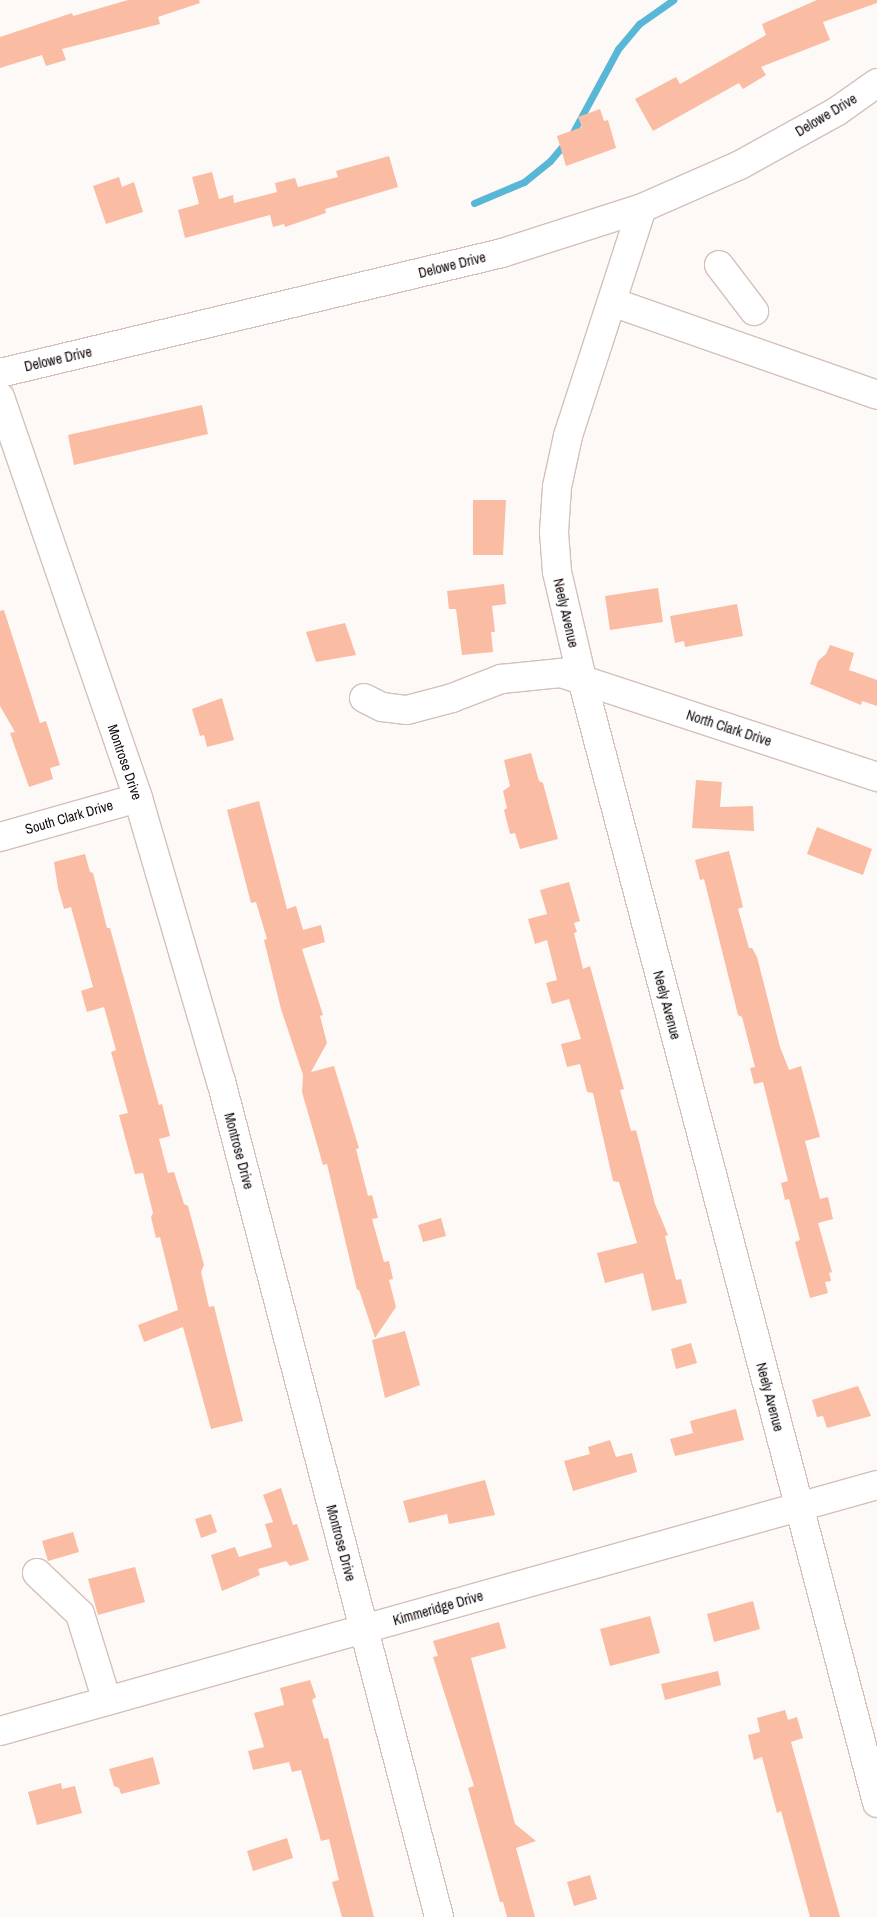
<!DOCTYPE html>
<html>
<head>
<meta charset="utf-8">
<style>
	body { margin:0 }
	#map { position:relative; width:877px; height:1917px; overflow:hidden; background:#fdf9f7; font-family:"Archivo Narrow",sans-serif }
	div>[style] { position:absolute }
	.stream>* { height:7px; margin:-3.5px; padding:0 3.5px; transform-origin:3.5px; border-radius:3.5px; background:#58b7d7 }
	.building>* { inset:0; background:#fabca3 }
	.roads { filter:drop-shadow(1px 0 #d4c0b8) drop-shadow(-1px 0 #d4c0b8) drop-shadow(0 1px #d4c0b8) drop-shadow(0 -1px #d4c0b8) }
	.minor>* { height:28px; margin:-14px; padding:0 14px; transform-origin:14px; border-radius:14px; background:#fff }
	span { translate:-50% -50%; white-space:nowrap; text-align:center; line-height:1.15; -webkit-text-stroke:4px #fff; paint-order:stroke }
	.street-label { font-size:14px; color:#130c0a }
</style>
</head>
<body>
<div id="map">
	<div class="stream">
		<i style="left:474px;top:203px;width:54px;rotate:-22.8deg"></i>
		<i style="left:524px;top:182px;width:33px;rotate:-39deg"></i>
		<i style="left:550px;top:161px;width:33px;rotate:-50deg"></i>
		<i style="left:571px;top:136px;width:99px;rotate:-61.6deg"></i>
		<i style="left:618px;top:49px;width:33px;rotate:-50deg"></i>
		<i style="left:639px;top:24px;width:42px;rotate:-35.2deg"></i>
	</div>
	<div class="building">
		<i style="clip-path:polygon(128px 0,199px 0,200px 3px,158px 17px,160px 24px,62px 49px,66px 60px,46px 66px,42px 55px,0 68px,0 37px,72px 13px,73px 16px)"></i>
		<i style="clip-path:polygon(817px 0,877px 0,877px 3px,823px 22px,830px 40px,761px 67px,766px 75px,743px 89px,739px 83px,653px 131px,635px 99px,676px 77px,680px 84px,766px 35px,762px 24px)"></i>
		<i style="clip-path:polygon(600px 109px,604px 121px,608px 120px,616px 148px,566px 166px,557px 136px,582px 127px,578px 117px)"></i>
		<i style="clip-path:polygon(389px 156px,398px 187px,325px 209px,326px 213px,285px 227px,284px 224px,273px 227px,270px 215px,185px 238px,178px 210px,199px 204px,192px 177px,212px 172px,219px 199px,233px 195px,234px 203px,277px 192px,275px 183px,295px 178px,298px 187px,338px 177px,336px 171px)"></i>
		<i style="clip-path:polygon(119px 177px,122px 187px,134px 182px,143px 212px,106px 224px,93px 186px)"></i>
		<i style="clip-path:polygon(202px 405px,208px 434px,74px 465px,68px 435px)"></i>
		<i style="clip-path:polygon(473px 500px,506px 500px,503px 555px,473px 555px)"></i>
		<i style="clip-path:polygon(504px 584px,506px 604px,492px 606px,495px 632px,491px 632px,493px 652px,462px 655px,456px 609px,449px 609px,447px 591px)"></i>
		<i style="clip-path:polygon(658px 588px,663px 622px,610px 630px,605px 596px)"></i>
		<i style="clip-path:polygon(737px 604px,743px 636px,685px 647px,684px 641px,675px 643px,670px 616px)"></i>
		<i style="clip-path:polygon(4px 610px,40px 723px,46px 721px,60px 765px,50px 768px,53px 779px,29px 787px,10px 733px,15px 732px,0 706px,0 611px)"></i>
		<i style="clip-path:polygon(345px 623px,356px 655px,316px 662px,306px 632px)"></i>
		<i style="clip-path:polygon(830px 645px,854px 653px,849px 670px,877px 680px,877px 706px,862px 701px,861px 705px,810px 684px,818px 661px,826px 654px)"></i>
		<i style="clip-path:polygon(222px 698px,234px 740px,207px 747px,204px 735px,200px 736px,192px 709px)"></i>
		<i style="clip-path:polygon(531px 753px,539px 781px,543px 783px,558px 839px,520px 849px,515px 833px,510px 834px,504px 810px,507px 808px,503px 791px,510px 786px,504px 760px)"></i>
		<i style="clip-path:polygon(696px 780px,722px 782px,720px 807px,753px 806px,754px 831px,692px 828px)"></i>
		<i style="clip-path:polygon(259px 801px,287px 909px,296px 906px,303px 930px,321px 925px,325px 942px,302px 949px,323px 1015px,320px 1016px,327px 1043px,311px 1072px,334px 1066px,359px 1148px,356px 1149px,368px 1196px,372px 1195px,378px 1218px,372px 1219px,384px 1262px,389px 1261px,393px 1279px,389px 1280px,396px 1307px,375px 1338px,359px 1290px,357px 1290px,327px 1164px,323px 1165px,302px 1092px,303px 1075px,281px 1009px,264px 940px,267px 939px,256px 902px,251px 903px,227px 810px)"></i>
		<i style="clip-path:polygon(817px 827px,872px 849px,863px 875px,807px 854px)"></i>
		<i style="clip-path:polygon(729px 851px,743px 907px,738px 909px,749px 948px,752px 948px,757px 957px,780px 1047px,789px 1070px,801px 1066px,820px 1137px,805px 1141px,820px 1199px,828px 1197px,833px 1219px,818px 1223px,832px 1272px,829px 1273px,831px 1281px,825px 1282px,828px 1293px,810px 1298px,795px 1242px,800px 1240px,789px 1199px,785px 1200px,781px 1183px,788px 1181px,773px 1122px,763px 1082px,754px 1084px,750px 1068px,755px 1067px,742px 1017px,738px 1015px,704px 879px,700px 880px,695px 860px)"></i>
		<i style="clip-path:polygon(85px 854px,90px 872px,93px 873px,107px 928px,110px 928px,159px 1105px,162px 1104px,170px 1136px,159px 1139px,168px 1173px,174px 1172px,184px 1204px,188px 1206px,204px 1265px,201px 1272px,209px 1307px,214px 1306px,243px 1421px,211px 1429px,183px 1327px,144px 1342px,138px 1325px,178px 1310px,160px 1237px,156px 1238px,151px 1217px,153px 1213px,143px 1173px,135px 1174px,119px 1115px,128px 1113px,111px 1052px,116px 1050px,104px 1007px,87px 1012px,81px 991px,93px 987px,71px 907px,64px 909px,58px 888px,54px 862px)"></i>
		<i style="clip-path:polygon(569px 882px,580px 921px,574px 923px,577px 932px,574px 933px,583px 969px,590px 966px,624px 1089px,620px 1090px,631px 1131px,636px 1130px,655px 1204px,668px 1235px,665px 1236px,676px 1280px,681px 1279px,687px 1303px,652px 1311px,643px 1273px,605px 1283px,597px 1253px,637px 1243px,619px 1182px,613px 1181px,593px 1093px,587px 1092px,580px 1064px,567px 1067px,561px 1044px,581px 1039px,569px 999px,552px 1004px,546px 983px,557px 980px,547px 940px,535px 944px,528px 919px,547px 914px,540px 890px)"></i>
		<i style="clip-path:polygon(441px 1218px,446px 1236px,423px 1242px,418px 1225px)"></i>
		<i style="clip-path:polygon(405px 1331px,420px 1385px,385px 1398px,372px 1340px)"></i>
		<i style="clip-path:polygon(691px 1343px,697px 1363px,676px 1369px,671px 1349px)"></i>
		<i style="clip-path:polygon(858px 1386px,871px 1416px,827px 1428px,823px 1416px,817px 1417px,812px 1400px)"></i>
		<i style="clip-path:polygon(736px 1409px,744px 1440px,675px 1456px,670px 1439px,693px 1433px,690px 1421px)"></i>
		<i style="clip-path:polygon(610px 1440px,616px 1457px,632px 1453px,637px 1472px,573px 1491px,564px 1461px,590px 1454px,588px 1447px)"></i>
		<i style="clip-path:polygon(485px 1480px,495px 1515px,449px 1524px,447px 1514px,409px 1523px,403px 1501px)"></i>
		<i style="clip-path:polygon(281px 1488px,293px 1525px,297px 1524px,309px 1560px,290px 1566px,286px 1561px,258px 1569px,260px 1575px,222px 1591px,211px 1555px,235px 1547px,239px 1557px,272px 1547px,265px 1524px,273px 1522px,263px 1495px)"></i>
		<i style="clip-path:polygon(211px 1514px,217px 1532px,201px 1538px,195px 1519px)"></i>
		<i style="clip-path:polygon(73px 1532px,79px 1552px,48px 1561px,42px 1541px)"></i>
		<i style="clip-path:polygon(135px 1567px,145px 1602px,98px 1615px,88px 1579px)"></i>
		<i style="clip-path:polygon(753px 1601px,760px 1629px,714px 1642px,707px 1614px)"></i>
		<i style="clip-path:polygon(650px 1616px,660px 1653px,610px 1666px,600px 1629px)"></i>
		<i style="clip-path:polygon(499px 1622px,506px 1648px,471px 1658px,515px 1824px,536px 1841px,516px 1848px,535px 1917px,507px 1917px,503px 1902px,500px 1902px,468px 1788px,474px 1786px,433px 1657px,438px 1656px,433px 1641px)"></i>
		<i style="clip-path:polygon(718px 1671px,721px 1685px,665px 1700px,661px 1684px)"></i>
		<i style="clip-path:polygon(310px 1680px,316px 1697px,312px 1700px,324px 1739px,328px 1738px,374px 1917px,342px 1917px,332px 1882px,339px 1880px,329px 1839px,321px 1841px,301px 1770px,292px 1772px,289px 1762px,253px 1770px,248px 1751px,264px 1747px,254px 1713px,284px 1705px,280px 1688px)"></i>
		<i style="clip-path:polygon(785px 1710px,788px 1720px,797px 1717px,803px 1738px,791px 1742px,840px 1917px,810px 1917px,781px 1811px,777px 1813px,762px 1757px,754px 1760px,748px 1735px,760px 1732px,757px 1718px)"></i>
		<i style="clip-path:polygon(153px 1757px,160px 1784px,121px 1794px,119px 1788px,114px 1786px,109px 1769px)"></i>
		<i style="clip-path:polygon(61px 1783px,62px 1789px,75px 1786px,82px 1813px,37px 1825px,28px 1792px)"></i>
		<i style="clip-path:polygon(287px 1838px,293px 1858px,253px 1871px,247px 1851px)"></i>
		<i style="clip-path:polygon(590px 1875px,597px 1899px,574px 1906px,567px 1882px)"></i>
	</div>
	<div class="roads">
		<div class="minor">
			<i style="left:642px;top:208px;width:240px;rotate:108deg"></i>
			<i style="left:568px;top:436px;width:52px;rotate:102.2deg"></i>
			<i style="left:557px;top:487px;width:45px;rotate:93.8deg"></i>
			<i style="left:554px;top:532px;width:40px;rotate:85.7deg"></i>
			<i style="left:557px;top:572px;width:110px;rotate:76.8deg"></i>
			<i style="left:582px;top:679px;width:1162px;rotate:75.29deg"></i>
			<i style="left:719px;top:265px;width:58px;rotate:52.7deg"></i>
			<i style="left:612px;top:302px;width:281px;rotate:19.3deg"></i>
			<i style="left:0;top:373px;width:516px;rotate:-13.44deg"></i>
			<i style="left:502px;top:253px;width:147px;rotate:-17.8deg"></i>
			<i style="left:642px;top:208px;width:107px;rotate:-23.7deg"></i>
			<i style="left:740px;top:165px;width:110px;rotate:-28.9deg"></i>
			<i style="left:836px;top:112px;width:50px;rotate:-35.3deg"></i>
			<i style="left:0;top:397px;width:424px;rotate:71deg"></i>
			<i style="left:138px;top:798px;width:295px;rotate:73.7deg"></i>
			<i style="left:221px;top:1081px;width:864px;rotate:75.38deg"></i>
			<i style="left:364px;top:698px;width:20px;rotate:27deg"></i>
			<i style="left:382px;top:707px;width:25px;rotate:7deg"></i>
			<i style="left:407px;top:710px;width:47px;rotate:-14.9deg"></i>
			<i style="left:452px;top:698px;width:53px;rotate:-21.2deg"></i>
			<i style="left:501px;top:679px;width:60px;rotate:-5.7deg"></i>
			<i style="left:561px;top:673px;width:333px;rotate:18.2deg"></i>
			<i style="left:0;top:837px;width:143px;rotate:-15.8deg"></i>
			<i style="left:37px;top:1573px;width:59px;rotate:43.6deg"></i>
			<i style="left:80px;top:1614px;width:91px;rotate:72.8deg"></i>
			<i style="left:0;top:1731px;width:911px;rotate:-15.67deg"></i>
		</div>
	</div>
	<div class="street-label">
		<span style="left:826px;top:115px;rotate:-31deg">Delowe Drive</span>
		<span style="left:452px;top:265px;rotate:-14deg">Delowe Drive</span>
		<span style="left:58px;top:359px;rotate:-13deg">Delowe Drive</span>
		<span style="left:566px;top:613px;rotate:77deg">Neely Avenue</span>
		<span style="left:729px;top:728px;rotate:18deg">North Clark Drive</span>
		<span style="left:125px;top:762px;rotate:71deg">Montrose Drive</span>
		<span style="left:69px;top:817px;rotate:-16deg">South Clark Drive</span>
		<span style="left:667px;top:1005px;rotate:75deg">Neely Avenue</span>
		<span style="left:239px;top:1151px;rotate:75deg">Montrose Drive</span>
		<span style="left:770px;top:1397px;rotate:75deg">Neely Avenue</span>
		<span style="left:341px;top:1543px;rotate:75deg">Montrose Drive</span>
		<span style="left:438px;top:1608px;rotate:-16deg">Kimmeridge Drive</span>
	</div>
</div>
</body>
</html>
